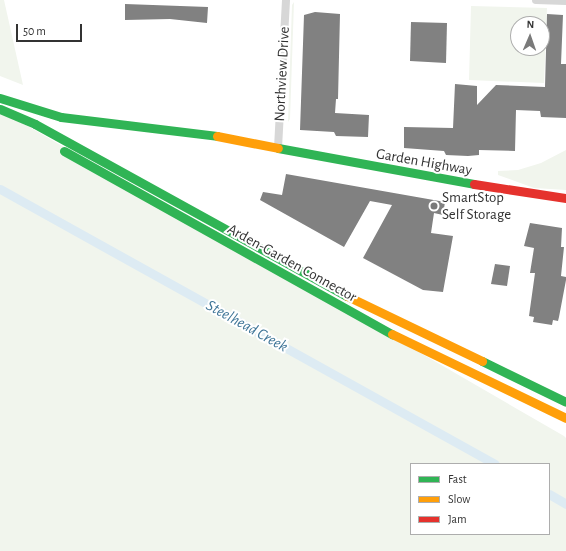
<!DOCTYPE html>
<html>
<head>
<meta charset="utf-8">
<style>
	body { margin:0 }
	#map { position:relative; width:566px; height:551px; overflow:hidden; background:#fff; font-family:"Alegreya Sans",sans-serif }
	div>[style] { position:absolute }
	.green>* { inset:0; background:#f1f5ed }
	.canal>* { height:9px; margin:-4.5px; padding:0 4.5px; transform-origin:4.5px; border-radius:4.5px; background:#ddebf3 }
	.building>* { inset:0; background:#818181 }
	.street>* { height:8px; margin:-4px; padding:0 4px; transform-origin:4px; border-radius:4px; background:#d7d7d7 }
	.fast>* { height:9px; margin:-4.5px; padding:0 4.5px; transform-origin:4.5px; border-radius:4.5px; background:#30b455 }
	.slow>* { height:9px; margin:-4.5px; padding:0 4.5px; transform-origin:4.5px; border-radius:4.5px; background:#ff9f0a }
	.jam>* { height:9px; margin:-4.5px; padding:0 4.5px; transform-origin:4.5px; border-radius:4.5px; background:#e5322d }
	.dots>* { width:11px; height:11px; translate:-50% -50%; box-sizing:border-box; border:2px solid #fff; border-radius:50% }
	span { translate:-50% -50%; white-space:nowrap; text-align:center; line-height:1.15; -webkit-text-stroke:4px #fff; paint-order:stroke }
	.street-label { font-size:15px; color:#333 }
	.poi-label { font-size:15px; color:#333 }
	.left { translate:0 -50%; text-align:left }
	.water-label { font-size:16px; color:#3f7597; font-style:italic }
	.legend { position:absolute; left:410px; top:463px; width:140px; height:72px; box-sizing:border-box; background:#fff; border:1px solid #adadad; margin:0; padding:5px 7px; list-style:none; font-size:12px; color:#333 }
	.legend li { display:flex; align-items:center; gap:8px; height:20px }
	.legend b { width:20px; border:1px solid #adadad }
	.north { position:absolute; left:510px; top:16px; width:40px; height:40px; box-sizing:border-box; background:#fff; border:1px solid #adadad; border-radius:50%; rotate:2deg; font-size:11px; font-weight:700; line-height:16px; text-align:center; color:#333 }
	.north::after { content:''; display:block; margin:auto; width:14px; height:18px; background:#7a7a7a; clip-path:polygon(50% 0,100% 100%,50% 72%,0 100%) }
	.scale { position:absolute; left:16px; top:24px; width:66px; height:18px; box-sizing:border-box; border:2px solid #333; border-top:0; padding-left:5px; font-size:12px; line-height:14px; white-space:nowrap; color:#333; -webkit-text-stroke:3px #fff; paint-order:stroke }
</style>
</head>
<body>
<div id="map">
	<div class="green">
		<i style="clip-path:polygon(0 0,4px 0,23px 85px,0 76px)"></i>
		<i style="clip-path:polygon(294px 2px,290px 119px,288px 122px,292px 5px)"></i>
		<i style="clip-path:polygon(evenodd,471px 6px,547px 8px,544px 83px,469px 80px,471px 6px,518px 24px,542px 24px,542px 48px,518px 48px,518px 24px)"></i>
		<i style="clip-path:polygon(evenodd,0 110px,564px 436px,566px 438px,566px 551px,0 551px,0 110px,411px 464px,549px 464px,549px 534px,411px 534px,411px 464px)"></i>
		<i style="clip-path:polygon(566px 150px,566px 190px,534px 188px,498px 175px,498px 171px,518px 170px,541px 163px)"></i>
	</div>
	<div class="canal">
		<i style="left:0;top:189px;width:566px;rotate:29.05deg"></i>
		<i style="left:549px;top:494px;width:20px;rotate:30deg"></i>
	</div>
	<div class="building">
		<i style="clip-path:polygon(125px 4px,208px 7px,207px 23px,170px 19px,125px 20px)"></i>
		<i style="clip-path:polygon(315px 12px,340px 14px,338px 99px,336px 99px,335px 113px,369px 115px,368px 137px,336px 136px,334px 132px,300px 130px,304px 15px)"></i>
		<i style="clip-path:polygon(547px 14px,563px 15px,561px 64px,566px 64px,566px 118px,541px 117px,540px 111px,516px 110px,515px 151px,479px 150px,479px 155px,468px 156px,446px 155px,444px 151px,404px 148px,404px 127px,453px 128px,455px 84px,477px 86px,477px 105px,496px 85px,545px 87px)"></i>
		<i style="clip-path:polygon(411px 22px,447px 23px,446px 63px,410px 61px)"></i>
		<i style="clip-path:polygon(286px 174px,445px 202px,443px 215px,434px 213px,431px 233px,453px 236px,443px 292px,423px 290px,363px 258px,392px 205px,370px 201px,344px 247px,260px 200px,263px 192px,282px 195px)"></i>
		<i style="clip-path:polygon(530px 223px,562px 228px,561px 247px,564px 247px,561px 276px,566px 277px,566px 280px,559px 317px,558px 321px,553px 320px,552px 325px,533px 322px,534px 317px,529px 316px,535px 273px,530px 273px,534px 248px,524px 246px)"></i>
		<i style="clip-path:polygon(495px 264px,510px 266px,507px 286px,491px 284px)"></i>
	</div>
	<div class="street">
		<i style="left:536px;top:0;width:30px;rotate:2deg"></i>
		<i style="left:278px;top:148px;width:148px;rotate:-86.9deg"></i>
	</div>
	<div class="fast">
		<i style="left:0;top:98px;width:64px;rotate:17.3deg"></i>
		<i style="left:61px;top:117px;width:157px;rotate:6.9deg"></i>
		<i style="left:0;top:109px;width:38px;rotate:23deg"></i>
		<i style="left:35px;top:124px;width:356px;rotate:28.9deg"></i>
		<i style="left:278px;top:148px;width:199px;rotate:10.4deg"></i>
		<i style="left:64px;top:151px;width:376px;rotate:29.2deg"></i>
		<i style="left:482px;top:361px;width:93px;rotate:26deg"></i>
	</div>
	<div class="slow">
		<i style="left:217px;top:136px;width:62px;rotate:11.1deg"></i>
		<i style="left:347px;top:296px;width:150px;rotate:25.7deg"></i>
		<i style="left:392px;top:334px;width:193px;rotate:25.8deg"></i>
	</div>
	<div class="jam">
		<i style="left:474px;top:184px;width:93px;rotate:8.7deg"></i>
	</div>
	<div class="dots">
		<i style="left:434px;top:206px;background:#7a7a7a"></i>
	</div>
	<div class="street-label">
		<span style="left:282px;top:74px;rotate:-87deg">Northview Drive</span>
		<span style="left:424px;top:162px;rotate:10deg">Garden Highway</span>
		<span style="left:292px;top:263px;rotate:29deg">Arden-Garden Connector</span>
	</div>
	<div class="poi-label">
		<span class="left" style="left:442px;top:206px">SmartStop<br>Self Storage</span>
	</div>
	<div class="water-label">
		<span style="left:247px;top:326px;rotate:29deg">Steelhead Creek</span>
	</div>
	<ul class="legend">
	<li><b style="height:5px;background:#30b455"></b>Fast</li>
	<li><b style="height:5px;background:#ff9f0a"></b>Slow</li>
	<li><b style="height:5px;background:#e5322d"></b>Jam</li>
	</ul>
	<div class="north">N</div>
	<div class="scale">50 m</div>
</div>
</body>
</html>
